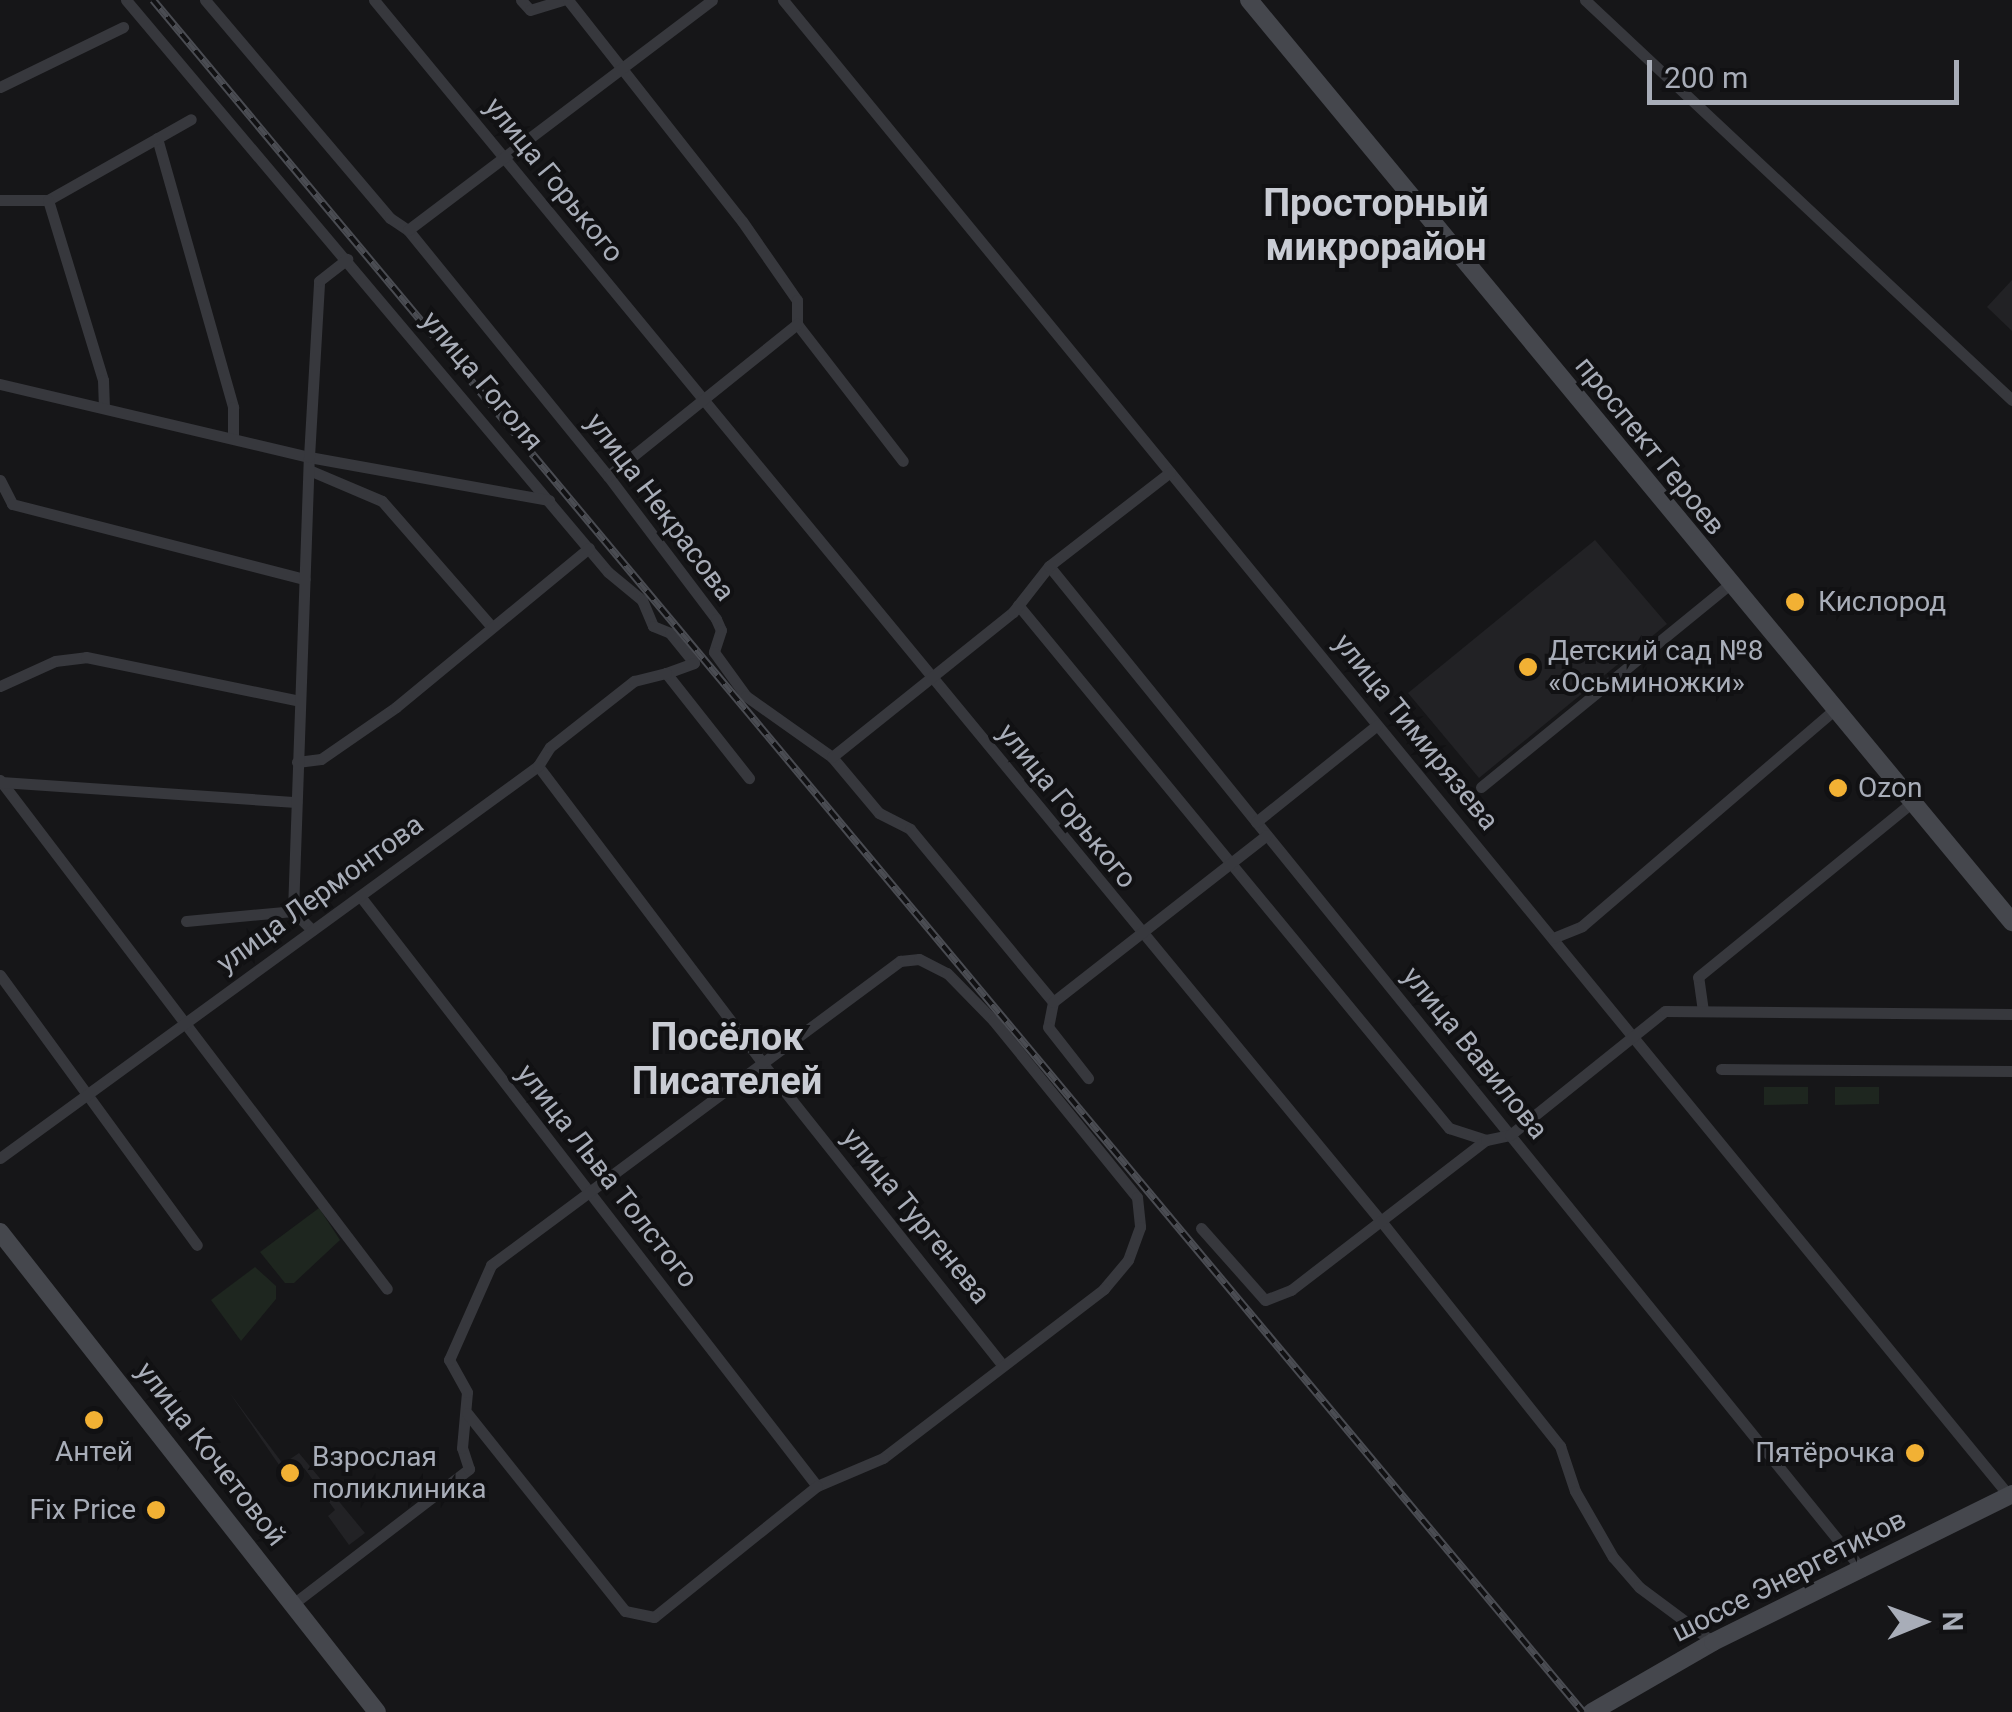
<!DOCTYPE html>
<html>
<head>
<meta charset="utf-8">
<style>
	body { margin:0 }
	#map { position:relative; width:2012px; height:1712px; overflow:hidden; background:#161618; font-family:Roboto,sans-serif }
	div>[style] { position:absolute }
	.built>* { inset:0; background:#222225 }
	.green>* { inset:0; background:#1e261f }
	.street>* { height:11px; margin:-5.5px; padding:0 5.5px; transform-origin:5.5px; border-radius:5.5px; background:#37383d }
	.secondary>* { height:18px; margin:-9px; padding:0 9px; transform-origin:9px; border-radius:9px; background:#45474d }
	.rail>* { height:8px; margin-top:-4px; transform-origin:0; background:repeating-linear-gradient(90deg,#111113 0 11px,#4a4c52 0 22px); box-sizing:border-box; border-block:2px solid #4a4c52 }
	.dots>* { width:28px; height:28px; translate:-50% -50%; box-sizing:border-box; border:5px solid #111113; border-radius:50% }
	span { translate:-50% -50%; white-space:nowrap; text-align:center; line-height:1.15; -webkit-text-stroke:8px #111113; paint-order:stroke }
	.street-label { font-size:28px; color:#a8adb8 }
	.poi-label { font-size:28px; color:#a8adb8 }
	.left { translate:0 -50%; text-align:left }
	.right { translate:-100% -50%; text-align:right }
	.district-label { font-size:38px; color:#c9ccd4; font-weight:700 }
	.north { position:absolute; left:1872px; top:1572px; width:100px; height:100px; -webkit-text-stroke:8px #111113; paint-order:stroke; rotate:89deg; font-size:28px; font-weight:700; line-height:40px; text-align:center; color:#a8adb8 }
	.north::after { content:''; display:block; margin:auto; width:35px; height:45px; background:#a8adb8; clip-path:polygon(50% 0,100% 100%,50% 72%,0 100%) }
	.scale { position:absolute; left:1647px; top:60px; width:312px; height:45px; box-sizing:border-box; border:5px solid #a8adb8; border-top:0; padding-left:12px; font-size:30px; line-height:35px; white-space:nowrap; color:#a8adb8; -webkit-text-stroke:8px #111113; paint-order:stroke }
</style>
</head>
<body>
<div id="map">
	<div class="built">
		<i style="clip-path:polygon(2012px 280px,2012px 331px,1987px 307px)"></i>
		<i style="clip-path:polygon(1595px 540px,1667px 624px,1479px 778px,1408px 693px)"></i>
		<i style="clip-path:polygon(229px 1392px,283px 1464px,299px 1453px,365px 1533px,349px 1545px,328px 1516px,335px 1510px,304px 1468px,288px 1478px)"></i>
	</div>
	<div class="green">
		<i style="clip-path:polygon(1764px 1087px,1808px 1087px,1808px 1104px,1764px 1105px)"></i>
		<i style="clip-path:polygon(1835px 1087px,1879px 1087px,1879px 1104px,1835px 1105px)"></i>
		<i style="clip-path:polygon(319px 1208px,340px 1240px,294px 1283px,285px 1283px,260px 1252px)"></i>
		<i style="clip-path:polygon(255px 1267px,276px 1286px,276px 1299px,241px 1341px,211px 1300px)"></i>
	</div>
	<div class="street">
		<i style="left:126px;top:0;width:748px;rotate:49.88deg"></i>
		<i style="left:608px;top:572px;width:44px;rotate:39.5deg"></i>
		<i style="left:642px;top:600px;width:28px;rotate:67deg"></i>
		<i style="left:653px;top:626px;width:18px;rotate:22deg"></i>
		<i style="left:670px;top:633px;width:38px;rotate:51deg"></i>
		<i style="left:694px;top:663px;width:30px;rotate:160deg"></i>
		<i style="left:666px;top:673px;width:134px;rotate:51.7deg"></i>
		<i style="left:205px;top:0;width:286px;rotate:49.7deg"></i>
		<i style="left:390px;top:218px;width:22px;rotate:34deg"></i>
		<i style="left:408px;top:230px;width:317px;rotate:50.9deg"></i>
		<i style="left:608px;top:476px;width:179px;rotate:52.9deg"></i>
		<i style="left:716px;top:619px;width:12px;rotate:66deg"></i>
		<i style="left:721px;top:630px;width:23px;rotate:108deg"></i>
		<i style="left:714px;top:652px;width:54px;rotate:54deg"></i>
		<i style="left:746px;top:696px;width:105px;rotate:35.3deg"></i>
		<i style="left:832px;top:757px;width:73px;rotate:50deg"></i>
		<i style="left:879px;top:813px;width:35px;rotate:27deg"></i>
		<i style="left:910px;top:829px;width:224px;rotate:50.4deg"></i>
		<i style="left:1053px;top:1002px;width:25px;rotate:101deg"></i>
		<i style="left:1048px;top:1027px;width:65px;rotate:51.9deg"></i>
		<i style="left:374px;top:0;width:1583px;rotate:50.49deg"></i>
		<i style="left:1381px;top:1221px;width:288px;rotate:51.5deg"></i>
		<i style="left:1560px;top:1446px;width:47px;rotate:71.6deg"></i>
		<i style="left:1575px;top:1491px;width:76px;rotate:60.1deg"></i>
		<i style="left:1613px;top:1557px;width:40px;rotate:49deg"></i>
		<i style="left:1639px;top:1587px;width:92px;rotate:36.6deg"></i>
		<i style="left:521px;top:0;width:13px;rotate:48deg"></i>
		<i style="left:530px;top:10px;width:34px;rotate:-17deg"></i>
		<i style="left:568px;top:0;width:281px;rotate:51.8deg"></i>
		<i style="left:742px;top:221px;width:96px;rotate:55.2deg"></i>
		<i style="left:797px;top:300px;width:24px;rotate:90deg"></i>
		<i style="left:783px;top:0;width:1934px;rotate:50.66deg"></i>
		<i style="left:1585px;top:0;width:585px;rotate:43.13deg"></i>
		<i style="left:0;top:87px;width:137px;rotate:-26deg"></i>
		<i style="left:157px;top:138px;width:280px;rotate:74.2deg"></i>
		<i style="left:233px;top:407px;width:31px;rotate:90deg"></i>
		<i style="left:0;top:200px;width:48px"></i>
		<i style="left:48px;top:200px;width:164px;rotate:-29.5deg"></i>
		<i style="left:48px;top:200px;width:188px;rotate:73deg"></i>
		<i style="left:103px;top:380px;width:25px;rotate:88deg"></i>
		<i style="left:408px;top:230px;width:381px;rotate:-37.1deg"></i>
		<i style="left:797px;top:324px;width:173px;rotate:52.3deg"></i>
		<i style="left:0;top:384px;width:318px;rotate:13.3deg"></i>
		<i style="left:309px;top:457px;width:244px;rotate:10.2deg"></i>
		<i style="left:309px;top:470px;width:79px;rotate:23deg"></i>
		<i style="left:382px;top:501px;width:167px;rotate:48.9deg"></i>
		<i style="left:608px;top:476px;width:243px;rotate:-38.8deg"></i>
		<i style="left:0;top:480px;width:27px;rotate:63deg"></i>
		<i style="left:12px;top:504px;width:302px;rotate:14.4deg"></i>
		<i style="left:1049px;top:566px;width:1293px;rotate:50.99deg"></i>
		<i style="left:1018px;top:605px;width:678px;rotate:50.51deg"></i>
		<i style="left:1449px;top:1128px;width:39px;rotate:18deg"></i>
		<i style="left:0;top:686px;width:60px;rotate:-24.4deg"></i>
		<i style="left:55px;top:661px;width:31px;rotate:-7deg"></i>
		<i style="left:86px;top:657px;width:218px;rotate:11.6deg"></i>
		<i style="left:832px;top:757px;width:232px;rotate:-38.7deg"></i>
		<i style="left:1013px;top:612px;width:58px;rotate:-52deg"></i>
		<i style="left:1049px;top:566px;width:153px;rotate:-37.8deg"></i>
		<i style="left:297px;top:762px;width:24px;rotate:-7deg"></i>
		<i style="left:321px;top:759px;width:91px;rotate:-34.7deg"></i>
		<i style="left:396px;top:707px;width:250px;rotate:-39.5deg"></i>
		<i style="left:538px;top:766px;width:373px;rotate:52.9deg"></i>
		<i style="left:763px;top:1064px;width:382px;rotate:51.5deg"></i>
		<i style="left:0;top:780px;width:639px;rotate:52.75deg"></i>
		<i style="left:1px;top:782px;width:296px;rotate:3.9deg"></i>
		<i style="left:1481px;top:787px;width:320px;rotate:-39.2deg"></i>
		<i style="left:1256px;top:822px;width:155px;rotate:-38.7deg"></i>
		<i style="left:360px;top:896px;width:746px;rotate:52.24deg"></i>
		<i style="left:186px;top:921px;width:107px;rotate:-5.3deg"></i>
		<i style="left:312px;top:930px;width:27px;rotate:-135deg"></i>
		<i style="left:293px;top:911px;width:454px;rotate:-88deg"></i>
		<i style="left:309px;top:457px;width:176px;rotate:-86.7deg"></i>
		<i style="left:319px;top:281px;width:36px;rotate:-38deg"></i>
		<i style="left:1553px;top:938px;width:31px;rotate:-22deg"></i>
		<i style="left:1582px;top:926px;width:330px;rotate:-40.6deg"></i>
		<i style="left:0;top:975px;width:334px;rotate:53.9deg"></i>
		<i style="left:1053px;top:1002px;width:271px;rotate:-38deg"></i>
		<i style="left:1703px;top:1011px;width:34px;rotate:-98deg"></i>
		<i style="left:1698px;top:977px;width:274px;rotate:-39.2deg"></i>
		<i style="left:1721px;top:1069px;width:291px;rotate:0.4deg"></i>
		<i style="left:0;top:1158px;width:666px;rotate:-36.08deg"></i>
		<i style="left:538px;top:766px;width:22px;rotate:-58deg"></i>
		<i style="left:550px;top:747px;width:107px;rotate:-38.2deg"></i>
		<i style="left:634px;top:681px;width:33px;rotate:-14deg"></i>
		<i style="left:1201px;top:1228px;width:96px;rotate:48.4deg"></i>
		<i style="left:1265px;top:1300px;width:28px;rotate:-21deg"></i>
		<i style="left:1291px;top:1290px;width:246px;rotate:-37.6deg"></i>
		<i style="left:1486px;top:1140px;width:25px;rotate:-12deg"></i>
		<i style="left:1510px;top:1135px;width:198px;rotate:-38.7deg"></i>
		<i style="left:1665px;top:1011px;width:347px;rotate:0.5deg"></i>
		<i style="left:293px;top:1604px;width:222px;rotate:-37.5deg"></i>
		<i style="left:469px;top:1469px;width:22px;rotate:-108deg"></i>
		<i style="left:462px;top:1448px;width:56px;rotate:-84.9deg"></i>
		<i style="left:467px;top:1392px;width:37px;rotate:-119deg"></i>
		<i style="left:449px;top:1360px;width:104px;rotate:-66.1deg"></i>
		<i style="left:491px;top:1265px;width:510px;rotate:-36.62deg"></i>
		<i style="left:900px;top:961px;width:19px;rotate:-6deg"></i>
		<i style="left:919px;top:959px;width:31px;rotate:27deg"></i>
		<i style="left:947px;top:973px;width:66px;rotate:45.6deg"></i>
		<i style="left:993px;top:1020px;width:228px;rotate:50.9deg"></i>
		<i style="left:1137px;top:1197px;width:30px;rotate:84deg"></i>
		<i style="left:1140px;top:1227px;width:35px;rotate:110deg"></i>
		<i style="left:1128px;top:1260px;width:38px;rotate:130deg"></i>
		<i style="left:1104px;top:1289px;width:278px;rotate:142.6deg"></i>
		<i style="left:883px;top:1458px;width:72px;rotate:157deg"></i>
		<i style="left:817px;top:1486px;width:209px;rotate:141.2deg"></i>
		<i style="left:654px;top:1617px;width:30px;rotate:-168deg"></i>
		<i style="left:625px;top:1611px;width:253px;rotate:-128.6deg"></i>
	</div>
	<div class="secondary">
		<i style="left:1249px;top:0;width:1197px;rotate:50.39deg"></i>
		<i style="left:0;top:1232px;width:610px;rotate:51.85deg"></i>
		<i style="left:1592px;top:1712px;width:140px;rotate:-30deg"></i>
		<i style="left:1713px;top:1642px;width:334px;rotate:-26.3deg"></i>
	</div>
	<div class="rail">
		<i style="left:153px;top:0;width:2231px;rotate:50.13deg"></i>
	</div>
	<div class="dots">
		<i style="left:1795px;top:602px;background:#f2b134"></i>
		<i style="left:1528px;top:667px;background:#f2b134"></i>
		<i style="left:1838px;top:788px;background:#f2b134"></i>
		<i style="left:94px;top:1420px;background:#f2b134"></i>
		<i style="left:1915px;top:1453px;background:#f2b134"></i>
		<i style="left:290px;top:1473px;background:#f2b134"></i>
		<i style="left:156px;top:1510px;background:#f2b134"></i>
	</div>
	<div class="street-label">
		<span style="left:554px;top:180px;rotate:51deg">улица Горького</span>
		<span style="left:482px;top:381px;rotate:50deg">улица Гоголя</span>
		<span style="left:1650px;top:446px;rotate:51deg">проспект Героев</span>
		<span style="left:660px;top:507px;rotate:53deg">улица Некрасова</span>
		<span style="left:1416px;top:732px;rotate:51deg">улица Тимирязева</span>
		<span style="left:1067px;top:806px;rotate:51deg">улица Горького</span>
		<span style="left:320px;top:894px;rotate:-36deg">улица Лермонтова</span>
		<span style="left:1475px;top:1053px;rotate:51deg">улица Вавилова</span>
		<span style="left:607px;top:1176px;rotate:52deg">улица Льва Толстого</span>
		<span style="left:916px;top:1216px;rotate:51deg">улица Тургенева</span>
		<span style="left:211px;top:1454px;rotate:52deg">улица Кочетовой</span>
		<span style="left:1789px;top:1576px;rotate:-27deg">шоссе Энергетиков</span>
	</div>
	<div class="poi-label">
		<span class="left" style="left:1818px;top:602px">Кислород</span>
		<span class="left" style="left:1548px;top:667px">Детский сад №8<br>«Осьминожки»</span>
		<span class="left" style="left:1858px;top:788px">Ozon</span>
		<span style="left:94px;top:1452px">Антей</span>
		<span class="right" style="left:1895px;top:1453px">Пятёрочка</span>
		<span class="left" style="left:312px;top:1473px">Взрослая<br>поликлиника</span>
		<span class="right" style="left:136px;top:1510px">Fix Price</span>
	</div>
	<div class="district-label">
		<span style="left:1376px;top:226px">Просторный<br>микрорайон</span>
		<span style="left:727px;top:1060px">Посёлок<br>Писателей</span>
	</div>
	<div class="north">N</div>
	<div class="scale">200 m</div>
</div>
</body>
</html>
